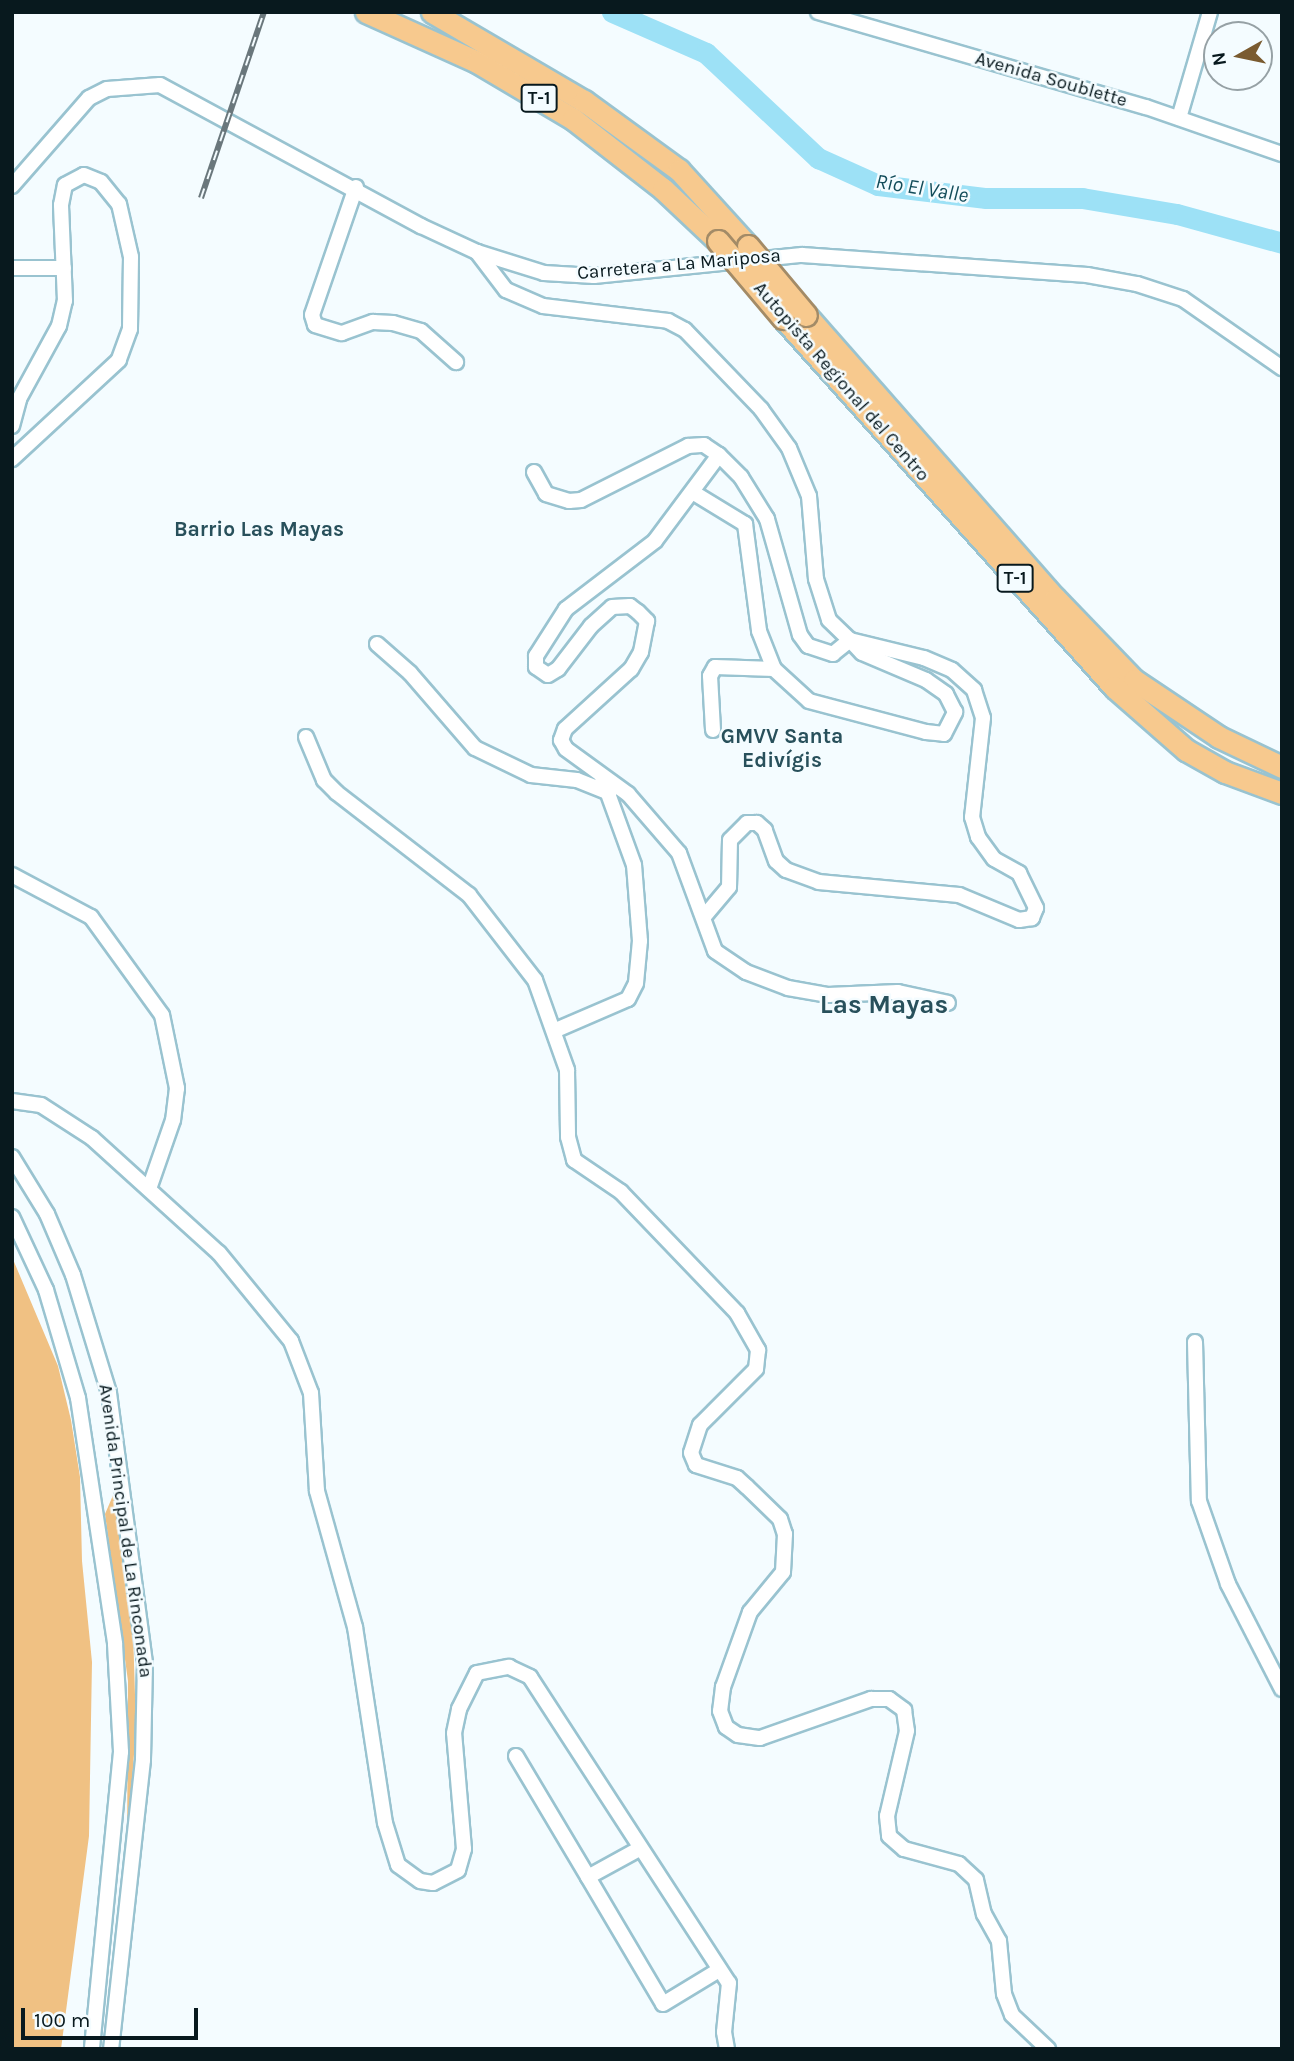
<!DOCTYPE html>
<html>
<head>
<meta charset="utf-8">
<style>
	body { margin:0 }
	#map { position:relative; width:1294px; height:2061px; overflow:hidden; background:#f4fcff; font-family:Karla,sans-serif }
	div>[style] { position:absolute }
	.green>* { inset:0; background:#f0c183 }
	.river>* { height:21px; margin:-10.5px; padding:0 10.5px; transform-origin:10.5px; border-radius:10.5px; background:#9de1f6 }
	.roads { filter:drop-shadow(2px 0 #99c3d0) drop-shadow(-2px 0 #99c3d0) drop-shadow(0 2px #99c3d0) drop-shadow(0 -2px #99c3d0) }
	.minor>* { height:14px; margin:-7px; padding:0 7px; transform-origin:7px; border-radius:7px; background:#fff }
	.highway>* { height:21px; margin:-10.5px; padding:0 10.5px; transform-origin:10.5px; border-radius:10.5px; background:#f7c98e }
	.rail>* { height:6px; margin-top:-3px; transform-origin:0; background:repeating-linear-gradient(90deg,#f4fcff 0 10px,#6a777c 0 20px); box-sizing:border-box; border-block:2px solid #6a777c }
	.bridges { filter:drop-shadow(2px 0 #a38b67) drop-shadow(-2px 0 #a38b67) drop-shadow(0 2px #a38b67) drop-shadow(0 -2px #a38b67) }
	.highway-bridge>* { height:21px; margin:-10.5px; padding:0 10.5px; transform-origin:10.5px; border-radius:10.5px; background:#f7c98e }
	span { translate:-50% -50%; white-space:nowrap; text-align:center; line-height:1.15; -webkit-text-stroke:5px #f4fcff; paint-order:stroke }
	.shield-label span { padding:2px 5px; background:#f4fcff; border:2px solid; border-radius:5px; -webkit-text-stroke-width:0 }
	.shield-label { font-size:18px; color:#08191e; font-weight:700 }
	.street-label { font-size:19px; color:#08191e }
	.water-label { font-size:21px; color:#124c5a; font-style:italic }
	.neighbourhood-label { font-size:21px; color:#28505b; font-weight:700 }
	.district-label { font-size:26px; color:#28505b; font-weight:700 }
	.frame { position:absolute; inset:0; border:14px solid #08191e; pointer-events:none }
	.north { position:absolute; left:1203px; top:21px; width:70px; height:70px; box-sizing:border-box; background:#f4fcff; border:2px solid #96a1a5; border-radius:50%; rotate:261deg; font-size:19px; font-weight:700; line-height:28px; text-align:center; color:#08191e }
	.north::after { content:''; display:block; margin:auto; width:24px; height:32px; background:#7a5b30; clip-path:polygon(50% 0,100% 100%,50% 72%,0 100%) }
	.scale { position:absolute; left:21px; top:2008px; width:177px; height:32px; box-sizing:border-box; border:4px solid #08191e; border-top:0; padding-left:9px; font-size:21px; line-height:24px; white-space:nowrap; color:#08191e; -webkit-text-stroke:5px #f4fcff; paint-order:stroke }
</style>
</head>
<body>
<div id="map">
	<div class="green">
		<i style="clip-path:polygon(12px 1257px,58px 1366px,71px 1420px,80px 1477px,82px 1561px,92px 1662px,89px 1836px,61px 2049px,12px 2049px)"></i>
		<i style="clip-path:polygon(114px 1493px,133px 1631px,136px 1727px,127px 1850px,128px 1681px,105px 1514px)"></i>
	</div>
	<div class="river">
		<i style="left:612px;top:12px;width:103px;rotate:23.6deg"></i>
		<i style="left:706px;top:53px;width:154px;rotate:43.2deg"></i>
		<i style="left:818px;top:158px;width:66px;rotate:24.2deg"></i>
		<i style="left:878px;top:185px;width:109px;rotate:6.9deg"></i>
		<i style="left:986px;top:198px;width:96px"></i>
		<i style="left:1082px;top:198px;width:96px;rotate:9.6deg"></i>
		<i style="left:1177px;top:214px;width:109px;rotate:15.4deg"></i>
	</div>
	<div class="roads">
		<div class="minor">
			<i style="left:818px;top:12px;width:341px;rotate:16.2deg"></i>
			<i style="left:1146px;top:107px;width:144px;rotate:19.1deg"></i>
			<i style="left:1179px;top:118px;width:110px;rotate:-73.7deg"></i>
			<i style="left:12px;top:186px;width:117px;rotate:-48.8deg"></i>
			<i style="left:89px;top:98px;width:20px;rotate:-27deg"></i>
			<i style="left:107px;top:89px;width:53px;rotate:-4.3deg"></i>
			<i style="left:160px;top:85px;width:297px;rotate:28.4deg"></i>
			<i style="left:421px;top:226px;width:62px;rotate:24.9deg"></i>
			<i style="left:477px;top:252px;width:70px;rotate:17.4deg"></i>
			<i style="left:544px;top:273px;width:50px;rotate:3.4deg"></i>
			<i style="left:594px;top:276px;width:209px;rotate:-5.8deg"></i>
			<i style="left:802px;top:255px;width:286px;rotate:4deg"></i>
			<i style="left:1087px;top:275px;width:51px;rotate:10.2deg"></i>
			<i style="left:1137px;top:284px;width:48px;rotate:18.1deg"></i>
			<i style="left:1183px;top:299px;width:121px;rotate:34.9deg"></i>
			<i style="left:356px;top:187px;width:135px;rotate:109deg"></i>
			<i style="left:312px;top:315px;width:10px;rotate:73deg"></i>
			<i style="left:315px;top:325px;width:28px;rotate:17deg"></i>
			<i style="left:342px;top:333px;width:33px;rotate:-20deg"></i>
			<i style="left:373px;top:322px;width:20px;rotate:3deg"></i>
			<i style="left:393px;top:323px;width:29px;rotate:16deg"></i>
			<i style="left:421px;top:331px;width:47px;rotate:41.5deg"></i>
			<i style="left:477px;top:252px;width:48px;rotate:52.7deg"></i>
			<i style="left:506px;top:290px;width:40px;rotate:23.4deg"></i>
			<i style="left:543px;top:306px;width:126px;rotate:6.8deg"></i>
			<i style="left:668px;top:321px;width:19px;rotate:28deg"></i>
			<i style="left:685px;top:330px;width:110px;rotate:46.1deg"></i>
			<i style="left:761px;top:409px;width:48px;rotate:54.3deg"></i>
			<i style="left:789px;top:448px;width:52px;rotate:67.4deg"></i>
			<i style="left:809px;top:496px;width:83px;rotate:85.2deg"></i>
			<i style="left:816px;top:579px;width:43px;rotate:72.4deg"></i>
			<i style="left:829px;top:620px;width:29px;rotate:44deg"></i>
			<i style="left:850px;top:640px;width:76px;rotate:13.7deg"></i>
			<i style="left:924px;top:658px;width:30px;rotate:23deg"></i>
			<i style="left:952px;top:670px;width:30px;rotate:42deg"></i>
			<i style="left:974px;top:690px;width:29px;rotate:72deg"></i>
			<i style="left:983px;top:718px;width:100px;rotate:96.3deg"></i>
			<i style="left:972px;top:817px;width:21px;rotate:73deg"></i>
			<i style="left:978px;top:837px;width:27px;rotate:54deg"></i>
			<i style="left:994px;top:859px;width:29px;rotate:29deg"></i>
			<i style="left:1019px;top:873px;width:39px;rotate:64deg"></i>
			<i style="left:1036px;top:908px;width:11px;rotate:112deg"></i>
			<i style="left:1032px;top:918px;width:13px;rotate:171deg"></i>
			<i style="left:1019px;top:920px;width:65px;rotate:-157.4deg"></i>
			<i style="left:959px;top:895px;width:141px;rotate:-174.7deg"></i>
			<i style="left:819px;top:882px;width:35px;rotate:-160deg"></i>
			<i style="left:786px;top:870px;width:13px;rotate:-138deg"></i>
			<i style="left:776px;top:861px;width:33px;rotate:-110deg"></i>
			<i style="left:765px;top:830px;width:11px;rotate:-139deg"></i>
			<i style="left:757px;top:823px;width:10px;rotate:180deg"></i>
			<i style="left:747px;top:823px;width:24px;rotate:135deg"></i>
			<i style="left:730px;top:840px;width:47px;rotate:91.2deg"></i>
			<i style="left:729px;top:887px;width:38px;rotate:130deg"></i>
			<i style="left:12px;top:268px;width:52px"></i>
			<i style="left:12px;top:426px;width:28px;rotate:-75deg"></i>
			<i style="left:19px;top:399px;width:83px;rotate:-61.3deg"></i>
			<i style="left:59px;top:326px;width:26px;rotate:-77deg"></i>
			<i style="left:65px;top:301px;width:96px;rotate:-92.4deg"></i>
			<i style="left:61px;top:205px;width:20px;rotate:-79deg"></i>
			<i style="left:65px;top:185px;width:21px;rotate:-28deg"></i>
			<i style="left:84px;top:175px;width:18px;rotate:22deg"></i>
			<i style="left:101px;top:182px;width:28px;rotate:51deg"></i>
			<i style="left:119px;top:204px;width:54px;rotate:77.2deg"></i>
			<i style="left:131px;top:257px;width:72px;rotate:90.8deg"></i>
			<i style="left:130px;top:329px;width:33px;rotate:110deg"></i>
			<i style="left:119px;top:360px;width:146px;rotate:137.2deg"></i>
			<i style="left:534px;top:472px;width:25px;rotate:61deg"></i>
			<i style="left:546px;top:494px;width:24px;rotate:17deg"></i>
			<i style="left:569px;top:501px;width:12px;rotate:-5deg"></i>
			<i style="left:581px;top:500px;width:120px;rotate:-26.8deg"></i>
			<i style="left:688px;top:446px;width:16px;rotate:-4deg"></i>
			<i style="left:704px;top:445px;width:18px;rotate:34deg"></i>
			<i style="left:694px;top:493px;width:60px;rotate:31.3deg"></i>
			<i style="left:745px;top:524px;width:108px;rotate:82.5deg"></i>
			<i style="left:759px;top:631px;width:41px;rotate:68.5deg"></i>
			<i style="left:774px;top:669px;width:59px;rotate:-178.1deg"></i>
			<i style="left:715px;top:667px;width:10px;rotate:119deg"></i>
			<i style="left:710px;top:676px;width:54px;rotate:86.8deg"></i>
			<i style="left:377px;top:644px;width:44px;rotate:41.3deg"></i>
			<i style="left:410px;top:673px;width:99px;rotate:49.1deg"></i>
			<i style="left:475px;top:748px;width:62px;rotate:25.7deg"></i>
			<i style="left:531px;top:775px;width:46px;rotate:6.2deg"></i>
			<i style="left:577px;top:780px;width:35px;rotate:22deg"></i>
			<i style="left:774px;top:669px;width:47px;rotate:42.4deg"></i>
			<i style="left:809px;top:701px;width:121px;rotate:14.8deg"></i>
			<i style="left:926px;top:732px;width:18px;rotate:6deg"></i>
			<i style="left:944px;top:734px;width:25px;rotate:-63deg"></i>
			<i style="left:955px;top:712px;width:20px;rotate:-117deg"></i>
			<i style="left:946px;top:694px;width:24px;rotate:-145deg"></i>
			<i style="left:926px;top:680px;width:69px;rotate:-157.1deg"></i>
			<i style="left:862px;top:653px;width:18px;rotate:-133deg"></i>
			<i style="left:850px;top:640px;width:22px;rotate:141deg"></i>
			<i style="left:833px;top:654px;width:26px;rotate:-162deg"></i>
			<i style="left:808px;top:646px;width:14px;rotate:-126deg"></i>
			<i style="left:800px;top:635px;width:121px;rotate:-105.9deg"></i>
			<i style="left:767px;top:519px;width:49px;rotate:-121.8deg"></i>
			<i style="left:741px;top:477px;width:31px;rotate:-135deg"></i>
			<i style="left:719px;top:455px;width:107px;rotate:126.7deg"></i>
			<i style="left:655px;top:541px;width:112px;rotate:142.6deg"></i>
			<i style="left:566px;top:609px;width:56px;rotate:122.6deg"></i>
			<i style="left:536px;top:656px;width:11px;rotate:90deg"></i>
			<i style="left:536px;top:667px;width:14px;rotate:34deg"></i>
			<i style="left:548px;top:675px;width:12px;rotate:-31deg"></i>
			<i style="left:558px;top:669px;width:54px;rotate:-52.5deg"></i>
			<i style="left:591px;top:626px;width:28px;rotate:-42deg"></i>
			<i style="left:612px;top:607px;width:18px;rotate:-3deg"></i>
			<i style="left:630px;top:606px;width:10px;rotate:37deg"></i>
			<i style="left:638px;top:612px;width:13px;rotate:45deg"></i>
			<i style="left:647px;top:621px;width:32px;rotate:101deg"></i>
			<i style="left:641px;top:652px;width:20px;rotate:120deg"></i>
			<i style="left:631px;top:669px;width:89px;rotate:137.7deg"></i>
			<i style="left:565px;top:729px;width:12px;rotate:110deg"></i>
			<i style="left:561px;top:740px;width:10px;rotate:61deg"></i>
			<i style="left:566px;top:749px;width:77px;rotate:36deg"></i>
			<i style="left:628px;top:794px;width:78px;rotate:49.2deg"></i>
			<i style="left:679px;top:853px;width:104px;rotate:69.8deg"></i>
			<i style="left:715px;top:951px;width:37px;rotate:34deg"></i>
			<i style="left:746px;top:972px;width:45px;rotate:20.9deg"></i>
			<i style="left:788px;top:988px;width:41px;rotate:9.9deg"></i>
			<i style="left:828px;top:995px;width:70px;rotate:-2.5deg"></i>
			<i style="left:898px;top:992px;width:51px;rotate:12.4deg"></i>
			<i style="left:306px;top:737px;width:47px;rotate:67.3deg"></i>
			<i style="left:324px;top:780px;width:18px;rotate:45deg"></i>
			<i style="left:337px;top:793px;width:167px;rotate:37.7deg"></i>
			<i style="left:469px;top:895px;width:108px;rotate:52.2deg"></i>
			<i style="left:535px;top:980px;width:96px;rotate:70.4deg"></i>
			<i style="left:567px;top:1070px;width:67px;rotate:89.1deg"></i>
			<i style="left:568px;top:1137px;width:24px;rotate:75deg"></i>
			<i style="left:574px;top:1160px;width:57px;rotate:34.2deg"></i>
			<i style="left:621px;top:1192px;width:168px;rotate:46.2deg"></i>
			<i style="left:737px;top:1313px;width:43px;rotate:60.4deg"></i>
			<i style="left:758px;top:1350px;width:19px;rotate:96deg"></i>
			<i style="left:756px;top:1369px;width:79px;rotate:135deg"></i>
			<i style="left:700px;top:1425px;width:29px;rotate:108deg"></i>
			<i style="left:691px;top:1453px;width:13px;rotate:67deg"></i>
			<i style="left:696px;top:1465px;width:43px;rotate:17.6deg"></i>
			<i style="left:737px;top:1478px;width:13px;rotate:42deg"></i>
			<i style="left:747px;top:1487px;width:46px;rotate:44.1deg"></i>
			<i style="left:780px;top:1519px;width:16px;rotate:72deg"></i>
			<i style="left:785px;top:1534px;width:38px;rotate:93deg"></i>
			<i style="left:783px;top:1572px;width:52px;rotate:129.5deg"></i>
			<i style="left:750px;top:1612px;width:80px;rotate:109.8deg"></i>
			<i style="left:723px;top:1687px;width:24px;rotate:97deg"></i>
			<i style="left:720px;top:1711px;width:17px;rotate:69deg"></i>
			<i style="left:726px;top:1727px;width:14px;rotate:34deg"></i>
			<i style="left:738px;top:1735px;width:22px;rotate:8deg"></i>
			<i style="left:760px;top:1738px;width:118px;rotate:-19.4deg"></i>
			<i style="left:871px;top:1699px;width:18px"></i>
			<i style="left:889px;top:1699px;width:19px;rotate:36deg"></i>
			<i style="left:904px;top:1710px;width:21px;rotate:82deg"></i>
			<i style="left:907px;top:1731px;width:87px;rotate:103.2deg"></i>
			<i style="left:887px;top:1816px;width:20px;rotate:84deg"></i>
			<i style="left:889px;top:1836px;width:20px;rotate:41deg"></i>
			<i style="left:904px;top:1849px;width:57px;rotate:15.3deg"></i>
			<i style="left:959px;top:1864px;width:23px;rotate:43deg"></i>
			<i style="left:976px;top:1880px;width:35px;rotate:77deg"></i>
			<i style="left:984px;top:1914px;width:31px;rotate:61deg"></i>
			<i style="left:999px;top:1941px;width:53px;rotate:84.6deg"></i>
			<i style="left:1004px;top:1994px;width:22px;rotate:69deg"></i>
			<i style="left:1012px;top:2015px;width:50px;rotate:43.4deg"></i>
			<i style="left:12px;top:875px;width:89px;rotate:28deg"></i>
			<i style="left:91px;top:917px;width:121px;rotate:54.1deg"></i>
			<i style="left:162px;top:1015px;width:75px;rotate:78.4deg"></i>
			<i style="left:177px;top:1088px;width:32px;rotate:97deg"></i>
			<i style="left:173px;top:1120px;width:73px;rotate:109.2deg"></i>
			<i style="left:556px;top:1030px;width:78px;rotate:-23.3deg"></i>
			<i style="left:628px;top:999px;width:18px;rotate:-63deg"></i>
			<i style="left:636px;top:983px;width:42px;rotate:-84.6deg"></i>
			<i style="left:640px;top:941px;width:76px;rotate:-94.5deg"></i>
			<i style="left:634px;top:865px;width:94px;rotate:-110deg"></i>
			<i style="left:12px;top:1101px;width:29px;rotate:8deg"></i>
			<i style="left:41px;top:1105px;width:61px;rotate:32.9deg"></i>
			<i style="left:92px;top:1138px;width:171px;rotate:42.2deg"></i>
			<i style="left:219px;top:1253px;width:114px;rotate:50.7deg"></i>
			<i style="left:291px;top:1341px;width:56px;rotate:69deg"></i>
			<i style="left:311px;top:1393px;width:98px;rotate:86.5deg"></i>
			<i style="left:317px;top:1491px;width:141px;rotate:74.4deg"></i>
			<i style="left:355px;top:1627px;width:198px;rotate:81.3deg"></i>
			<i style="left:385px;top:1823px;width:44px;rotate:72.8deg"></i>
			<i style="left:398px;top:1865px;width:27px;rotate:36deg"></i>
			<i style="left:420px;top:1881px;width:13px;rotate:9deg"></i>
			<i style="left:433px;top:1883px;width:28px;rotate:-27deg"></i>
			<i style="left:458px;top:1870px;width:22px;rotate:-74deg"></i>
			<i style="left:464px;top:1849px;width:116px;rotate:-94.9deg"></i>
			<i style="left:454px;top:1733px;width:25px;rotate:-78deg"></i>
			<i style="left:459px;top:1709px;width:40px;rotate:-63.4deg"></i>
			<i style="left:477px;top:1673px;width:33px;rotate:-11deg"></i>
			<i style="left:509px;top:1667px;width:23px;rotate:25deg"></i>
			<i style="left:530px;top:1677px;width:365px;rotate:57deg"></i>
			<i style="left:729px;top:1983px;width:49px;rotate:95.8deg"></i>
			<i style="left:724px;top:2032px;width:17px;rotate:80deg"></i>
			<i style="left:12px;top:1157px;width:67px;rotate:58.4deg"></i>
			<i style="left:47px;top:1214px;width:66px;rotate:66.9deg"></i>
			<i style="left:73px;top:1275px;width:123px;rotate:73deg"></i>
			<i style="left:109px;top:1393px;width:272px;rotate:82.4deg"></i>
			<i style="left:145px;top:1663px;width:97px;rotate:91.2deg"></i>
			<i style="left:143px;top:1760px;width:291px;rotate:96.3deg"></i>
			<i style="left:12px;top:1217px;width:81px;rotate:65deg"></i>
			<i style="left:46px;top:1290px;width:113px;rotate:73.5deg"></i>
			<i style="left:78px;top:1398px;width:249px;rotate:81.4deg"></i>
			<i style="left:115px;top:1644px;width:108px;rotate:86.8deg"></i>
			<i style="left:121px;top:1752px;width:298px;rotate:95.6deg"></i>
			<i style="left:1195px;top:1342px;width:159px;rotate:88.6deg"></i>
			<i style="left:1199px;top:1501px;width:88px;rotate:70.7deg"></i>
			<i style="left:1228px;top:1584px;width:118px;rotate:62.8deg"></i>
			<i style="left:516px;top:1756px;width:141px;rotate:59.2deg"></i>
			<i style="left:639px;top:1849px;width:58px;rotate:151.2deg"></i>
			<i style="left:588px;top:1877px;width:147px;rotate:59.4deg"></i>
			<i style="left:663px;top:2004px;width:66px;rotate:-31.3deg"></i>
		</div>
		<div class="highway">
			<i style="left:366px;top:12px;width:122px;rotate:24.2deg"></i>
			<i style="left:477px;top:62px;width:112px;rotate:30.7deg"></i>
			<i style="left:573px;top:119px;width:114px;rotate:37.9deg"></i>
			<i style="left:663px;top:189px;width:76px;rotate:43.4deg"></i>
			<i style="left:432px;top:12px;width:176px;rotate:30.4deg"></i>
			<i style="left:584px;top:101px;width:117px;rotate:36deg"></i>
			<i style="left:679px;top:170px;width:103px;rotate:47.8deg"></i>
			<i style="left:806px;top:315px;width:377px;rotate:48.7deg"></i>
			<i style="left:1055px;top:598px;width:114px;rotate:46.1deg"></i>
			<i style="left:1134px;top:680px;width:102px;rotate:33.8deg"></i>
			<i style="left:1219px;top:737px;width:70px;rotate:25.5deg"></i>
			<i style="left:783px;top:318px;width:496px;rotate:48.1deg"></i>
			<i style="left:1114px;top:687px;width:96px;rotate:41.2deg"></i>
			<i style="left:1186px;top:750px;width:45px;rotate:29.4deg"></i>
			<i style="left:1225px;top:772px;width:61px;rotate:20.2deg"></i>
		</div>
	</div>
	<div class="rail">
		<i style="left:201px;top:198px;width:196px;rotate:-71.3deg"></i>
	</div>
	<div class="bridges">
		<div class="highway-bridge">
			<i style="left:718px;top:241px;width:101px;rotate:49.8deg"></i>
			<i style="left:748px;top:246px;width:90px;rotate:50deg"></i>
		</div>
	</div>
	<div class="shield-label">
		<span style="left:539px;top:98px">T-1</span>
		<span style="left:1015px;top:578px">T-1</span>
	</div>
	<div class="street-label">
		<span style="left:1051px;top:80px;rotate:16deg">Avenida Soublette</span>
		<span style="left:679px;top:265px;rotate:-5deg">Carretera a La Mariposa</span>
		<span style="left:841px;top:382px;rotate:49deg">Autopista Regional del Centro</span>
		<span style="left:125px;top:1531px;rotate:82deg">Avenida Principal de La Rinconada</span>
	</div>
	<div class="water-label">
		<span style="left:922px;top:188px;rotate:9deg">Río El Valle</span>
	</div>
	<div class="neighbourhood-label">
		<span style="left:259px;top:529px">Barrio Las Mayas</span>
		<span style="left:782px;top:748px">GMVV Santa<br>Edivígis</span>
	</div>
	<div class="district-label">
		<span style="left:884px;top:1005px">Las Mayas</span>
	</div>
	<div class="frame"></div>
	<div class="north">N</div>
	<div class="scale">100 m</div>
</div>
</body>
</html>
